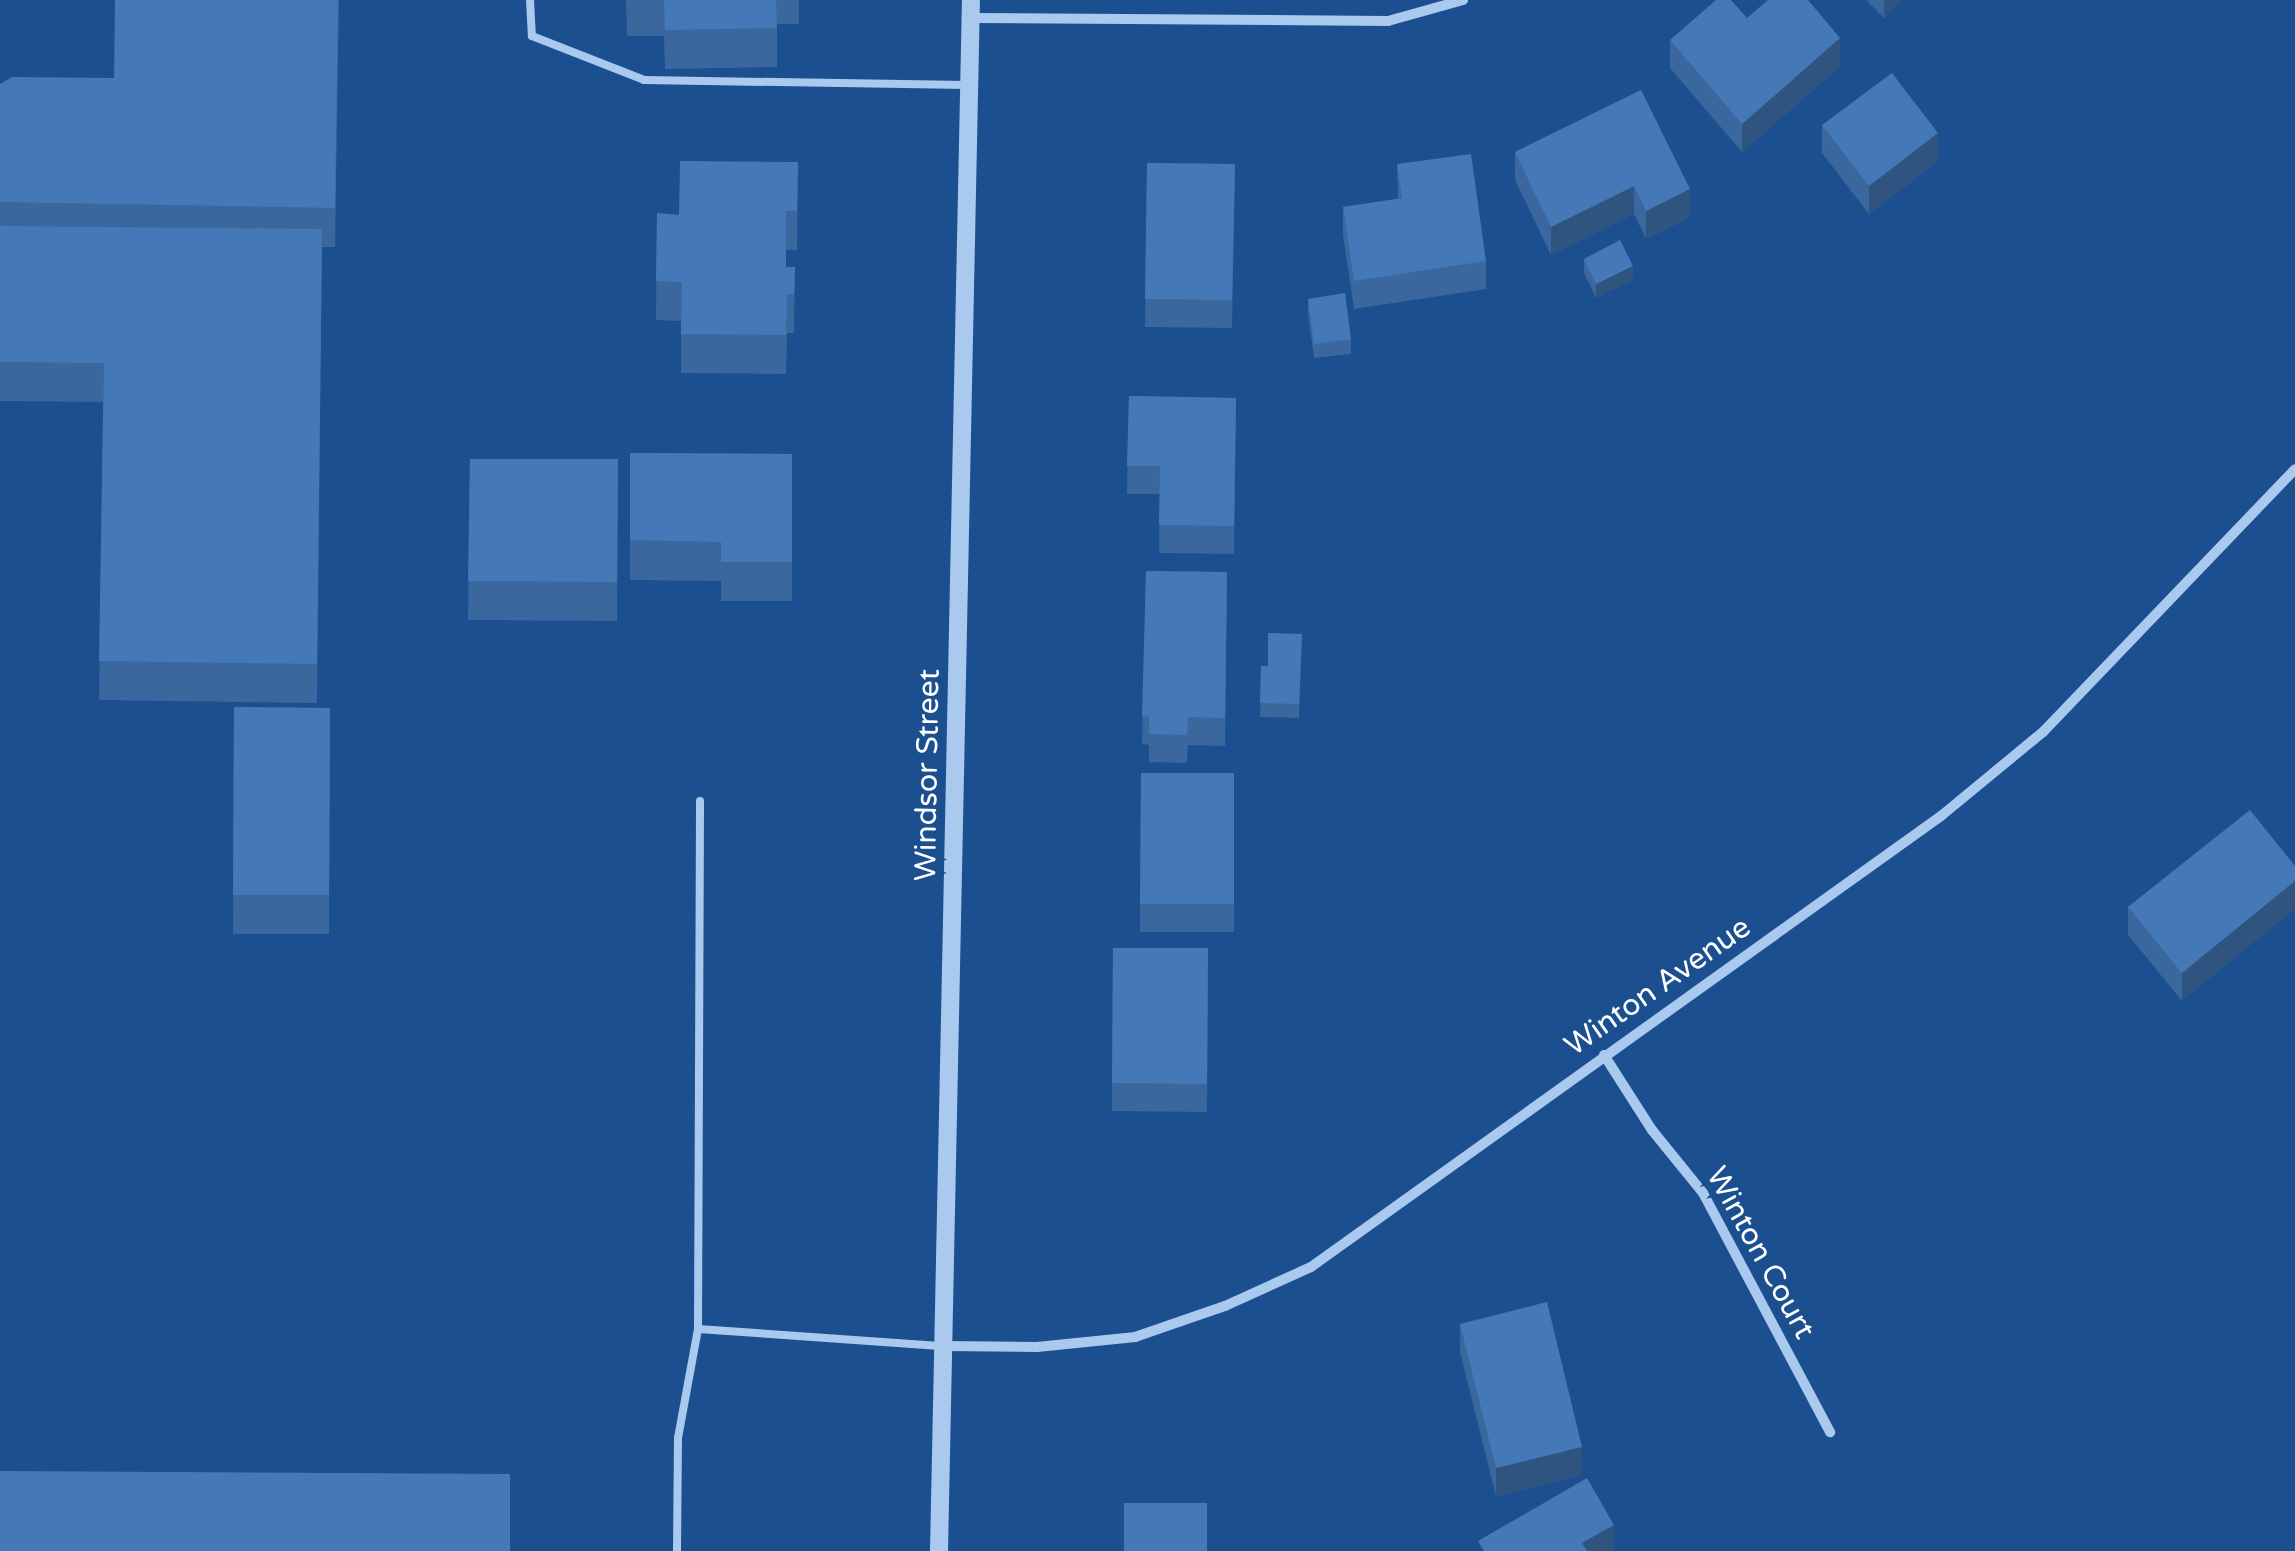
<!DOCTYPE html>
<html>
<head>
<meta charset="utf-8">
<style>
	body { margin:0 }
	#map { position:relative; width:2295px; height:1551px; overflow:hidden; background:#1b4f8f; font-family:"Varela Round",sans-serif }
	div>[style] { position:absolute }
	.service>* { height:8px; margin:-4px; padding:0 4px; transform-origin:4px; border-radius:4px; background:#a9c9ee }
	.minor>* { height:10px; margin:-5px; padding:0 5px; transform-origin:5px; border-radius:5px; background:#a9c9ee }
	.tertiary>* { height:18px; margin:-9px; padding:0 9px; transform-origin:9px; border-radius:9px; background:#a9c9ee }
	.wall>* { inset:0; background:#3a679d }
	.shaded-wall>* { inset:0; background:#305480 }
	.building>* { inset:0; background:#4478b7 }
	span { translate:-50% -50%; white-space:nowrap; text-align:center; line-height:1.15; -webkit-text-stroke:9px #1b4f8f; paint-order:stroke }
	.street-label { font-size:30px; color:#fff }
</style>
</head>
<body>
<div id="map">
	<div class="service">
		<i style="left:530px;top:0;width:36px;rotate:87deg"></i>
		<i style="left:532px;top:36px;width:120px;rotate:21.4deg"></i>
		<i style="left:644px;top:80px;width:322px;rotate:0.9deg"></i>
		<i style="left:698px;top:1329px;width:246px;rotate:4deg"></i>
		<i style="left:677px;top:1551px;width:113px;rotate:-89.5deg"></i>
		<i style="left:678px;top:1438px;width:111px;rotate:-79.6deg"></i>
		<i style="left:698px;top:1329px;width:528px;rotate:-89.78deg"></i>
	</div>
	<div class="minor">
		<i style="left:971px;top:18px;width:417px;rotate:0.4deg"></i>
		<i style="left:1388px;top:21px;width:78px;rotate:-15.6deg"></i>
		<i style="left:1604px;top:1055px;width:89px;rotate:57.4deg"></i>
		<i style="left:1652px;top:1130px;width:81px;rotate:51deg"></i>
		<i style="left:1703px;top:1193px;width:271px;rotate:62deg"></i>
		<i style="left:943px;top:1346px;width:94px;rotate:0.6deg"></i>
		<i style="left:1037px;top:1347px;width:99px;rotate:-5.8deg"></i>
		<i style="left:1135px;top:1337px;width:95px;rotate:-19deg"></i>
		<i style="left:1225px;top:1306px;width:94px;rotate:-24.4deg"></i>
		<i style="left:1311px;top:1267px;width:775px;rotate:-35.6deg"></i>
		<i style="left:1941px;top:816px;width:132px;rotate:-39.5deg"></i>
		<i style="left:2043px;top:732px;width:364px;rotate:-46.2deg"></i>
	</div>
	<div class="tertiary">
		<i style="left:939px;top:1551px;width:1551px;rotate:-88.82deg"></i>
	</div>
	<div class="wall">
		<i style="clip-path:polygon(339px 0,335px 247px,322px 247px,317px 703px,99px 700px,103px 402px,0 401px,0 84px,114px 78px)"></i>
		<i style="clip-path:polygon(626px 0,799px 0,799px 24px,777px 24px,777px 67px,665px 69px,664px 36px,627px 36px)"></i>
		<i style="clip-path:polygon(1866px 0,1902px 0,1884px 18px)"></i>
		<i style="clip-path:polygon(1670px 40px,1840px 66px,1742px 152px,1670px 68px)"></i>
		<i style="clip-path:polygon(1641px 90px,1690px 217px,1646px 239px,1634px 214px,1551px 255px,1515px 180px,1515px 152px)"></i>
		<i style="clip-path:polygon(1822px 125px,1938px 161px,1869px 214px,1822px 153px)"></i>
		<i style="clip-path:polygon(798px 162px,797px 250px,786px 250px,786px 267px,795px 267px,794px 333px,787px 333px,786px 374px,681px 373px,681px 321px,656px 320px,657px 213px,679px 215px)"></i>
		<i style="clip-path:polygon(1147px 163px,1235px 164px,1232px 328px,1145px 327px)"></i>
		<i style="clip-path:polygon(1397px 164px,1486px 261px,1486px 289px,1354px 309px,1343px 235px,1343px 207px,1398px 199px)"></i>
		<i style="clip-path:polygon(1584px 259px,1633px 280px,1596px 298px,1584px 273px)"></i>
		<i style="clip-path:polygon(1308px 299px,1351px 339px,1351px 354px,1314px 358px,1308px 313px)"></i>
		<i style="clip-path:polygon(1129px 396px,1236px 398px,1234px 554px,1159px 553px,1160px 494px,1127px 494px)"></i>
		<i style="clip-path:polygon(630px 453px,792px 454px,792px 601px,721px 601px,721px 581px,630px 580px)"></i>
		<i style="clip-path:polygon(470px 459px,618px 459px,617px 621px,468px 620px)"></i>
		<i style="clip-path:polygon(1146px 571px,1227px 572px,1225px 746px,1188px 745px,1187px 763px,1149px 762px,1149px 745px,1142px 744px)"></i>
		<i style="clip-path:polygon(1302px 634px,1299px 718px,1260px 717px,1261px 666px,1268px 666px)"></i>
		<i style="clip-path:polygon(234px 707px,330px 708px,329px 934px,233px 934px)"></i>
		<i style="clip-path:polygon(1141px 773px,1234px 773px,1234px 932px,1140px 932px)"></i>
		<i style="clip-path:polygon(2250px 810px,2182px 1001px,2128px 935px,2128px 907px)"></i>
		<i style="clip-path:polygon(1113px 948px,1208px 948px,1207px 1112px,1112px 1111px)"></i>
		<i style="clip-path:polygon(1460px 1324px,1582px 1475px,1496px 1496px,1460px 1352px)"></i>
	</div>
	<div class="shaded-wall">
		<i style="clip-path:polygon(1884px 0,1902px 0,1884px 18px)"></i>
		<i style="clip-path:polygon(1840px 38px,1840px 66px,1742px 152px,1742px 124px)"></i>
		<i style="clip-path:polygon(1938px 133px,1938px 161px,1869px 214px,1869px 186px)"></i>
		<i style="clip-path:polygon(1634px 186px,1634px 214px,1551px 255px,1551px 227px)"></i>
		<i style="clip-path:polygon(1690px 189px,1690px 217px,1646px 239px,1646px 211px)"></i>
		<i style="clip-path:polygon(1633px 266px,1633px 280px,1596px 298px,1596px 284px)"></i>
		<i style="clip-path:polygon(2295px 881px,2295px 909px,2182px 1001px,2182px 973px)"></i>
		<i style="clip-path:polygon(1582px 1447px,1582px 1475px,1496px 1496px,1496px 1468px)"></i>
		<i style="clip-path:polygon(1614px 1525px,1614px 1551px,1582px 1551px,1582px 1543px)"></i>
	</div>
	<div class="building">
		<i style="clip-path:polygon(115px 0,338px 0,335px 208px,0 202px,0 84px,12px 77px,114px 78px)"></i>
		<i style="clip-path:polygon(664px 0,776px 0,777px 28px,665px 30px)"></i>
		<i style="clip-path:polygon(1716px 0,1731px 0,1747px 18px,1768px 0,1808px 0,1840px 38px,1742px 124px,1670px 40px)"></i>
		<i style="clip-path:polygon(1892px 73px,1938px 133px,1869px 186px,1822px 125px)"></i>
		<i style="clip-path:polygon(1641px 90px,1690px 189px,1646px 211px,1634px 186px,1551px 227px,1515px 152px)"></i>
		<i style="clip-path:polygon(1471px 154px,1486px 261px,1354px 281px,1343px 207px,1402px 198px,1397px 164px)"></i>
		<i style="clip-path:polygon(680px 161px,798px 162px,797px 211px,786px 211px,786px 267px,795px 267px,794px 294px,787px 294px,786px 335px,681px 334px,682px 282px,656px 281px,657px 213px,679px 215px)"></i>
		<i style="clip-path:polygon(1147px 163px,1235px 164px,1232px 300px,1145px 299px)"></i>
		<i style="clip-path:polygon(0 226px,322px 229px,317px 664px,99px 661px,104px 363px,0 362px)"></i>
		<i style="clip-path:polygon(1620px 240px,1633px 266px,1596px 284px,1584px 259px)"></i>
		<i style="clip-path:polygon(1345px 293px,1351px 339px,1314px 344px,1308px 299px)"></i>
		<i style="clip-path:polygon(1129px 396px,1236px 398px,1234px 526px,1159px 525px,1160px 466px,1127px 466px)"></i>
		<i style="clip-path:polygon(630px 453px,792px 454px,792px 562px,721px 562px,721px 542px,630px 540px)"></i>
		<i style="clip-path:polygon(470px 459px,618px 459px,617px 582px,468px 581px)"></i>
		<i style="clip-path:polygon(1146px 571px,1227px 572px,1225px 718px,1188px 717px,1187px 735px,1149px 734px,1149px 717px,1142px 716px)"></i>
		<i style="clip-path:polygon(1268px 633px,1302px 634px,1299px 704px,1260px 703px,1261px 666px,1268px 666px)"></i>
		<i style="clip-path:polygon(234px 707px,330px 708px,329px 895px,233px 895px)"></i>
		<i style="clip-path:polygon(1141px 773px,1234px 773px,1234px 904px,1140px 904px)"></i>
		<i style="clip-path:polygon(2250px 810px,2295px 866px,2295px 881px,2182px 973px,2128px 907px)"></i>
		<i style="clip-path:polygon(1113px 948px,1208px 948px,1207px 1084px,1112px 1083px)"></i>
		<i style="clip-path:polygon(1547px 1302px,1582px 1447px,1496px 1468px,1460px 1324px)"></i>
		<i style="clip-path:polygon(0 1471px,510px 1474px,510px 1551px,0 1551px)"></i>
		<i style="clip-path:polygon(1587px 1478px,1614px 1525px,1582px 1543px,1587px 1551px,1484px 1551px,1478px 1541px)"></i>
		<i style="clip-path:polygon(1124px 1503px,1207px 1503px,1207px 1551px,1124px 1551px)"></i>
	</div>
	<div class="street-label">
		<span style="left:928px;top:775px;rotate:-89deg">Windsor Street</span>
		<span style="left:1658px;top:987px;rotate:-35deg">Winton Avenue</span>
		<span style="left:1760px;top:1253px;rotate:61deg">Winton Court</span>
	</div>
</div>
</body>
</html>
